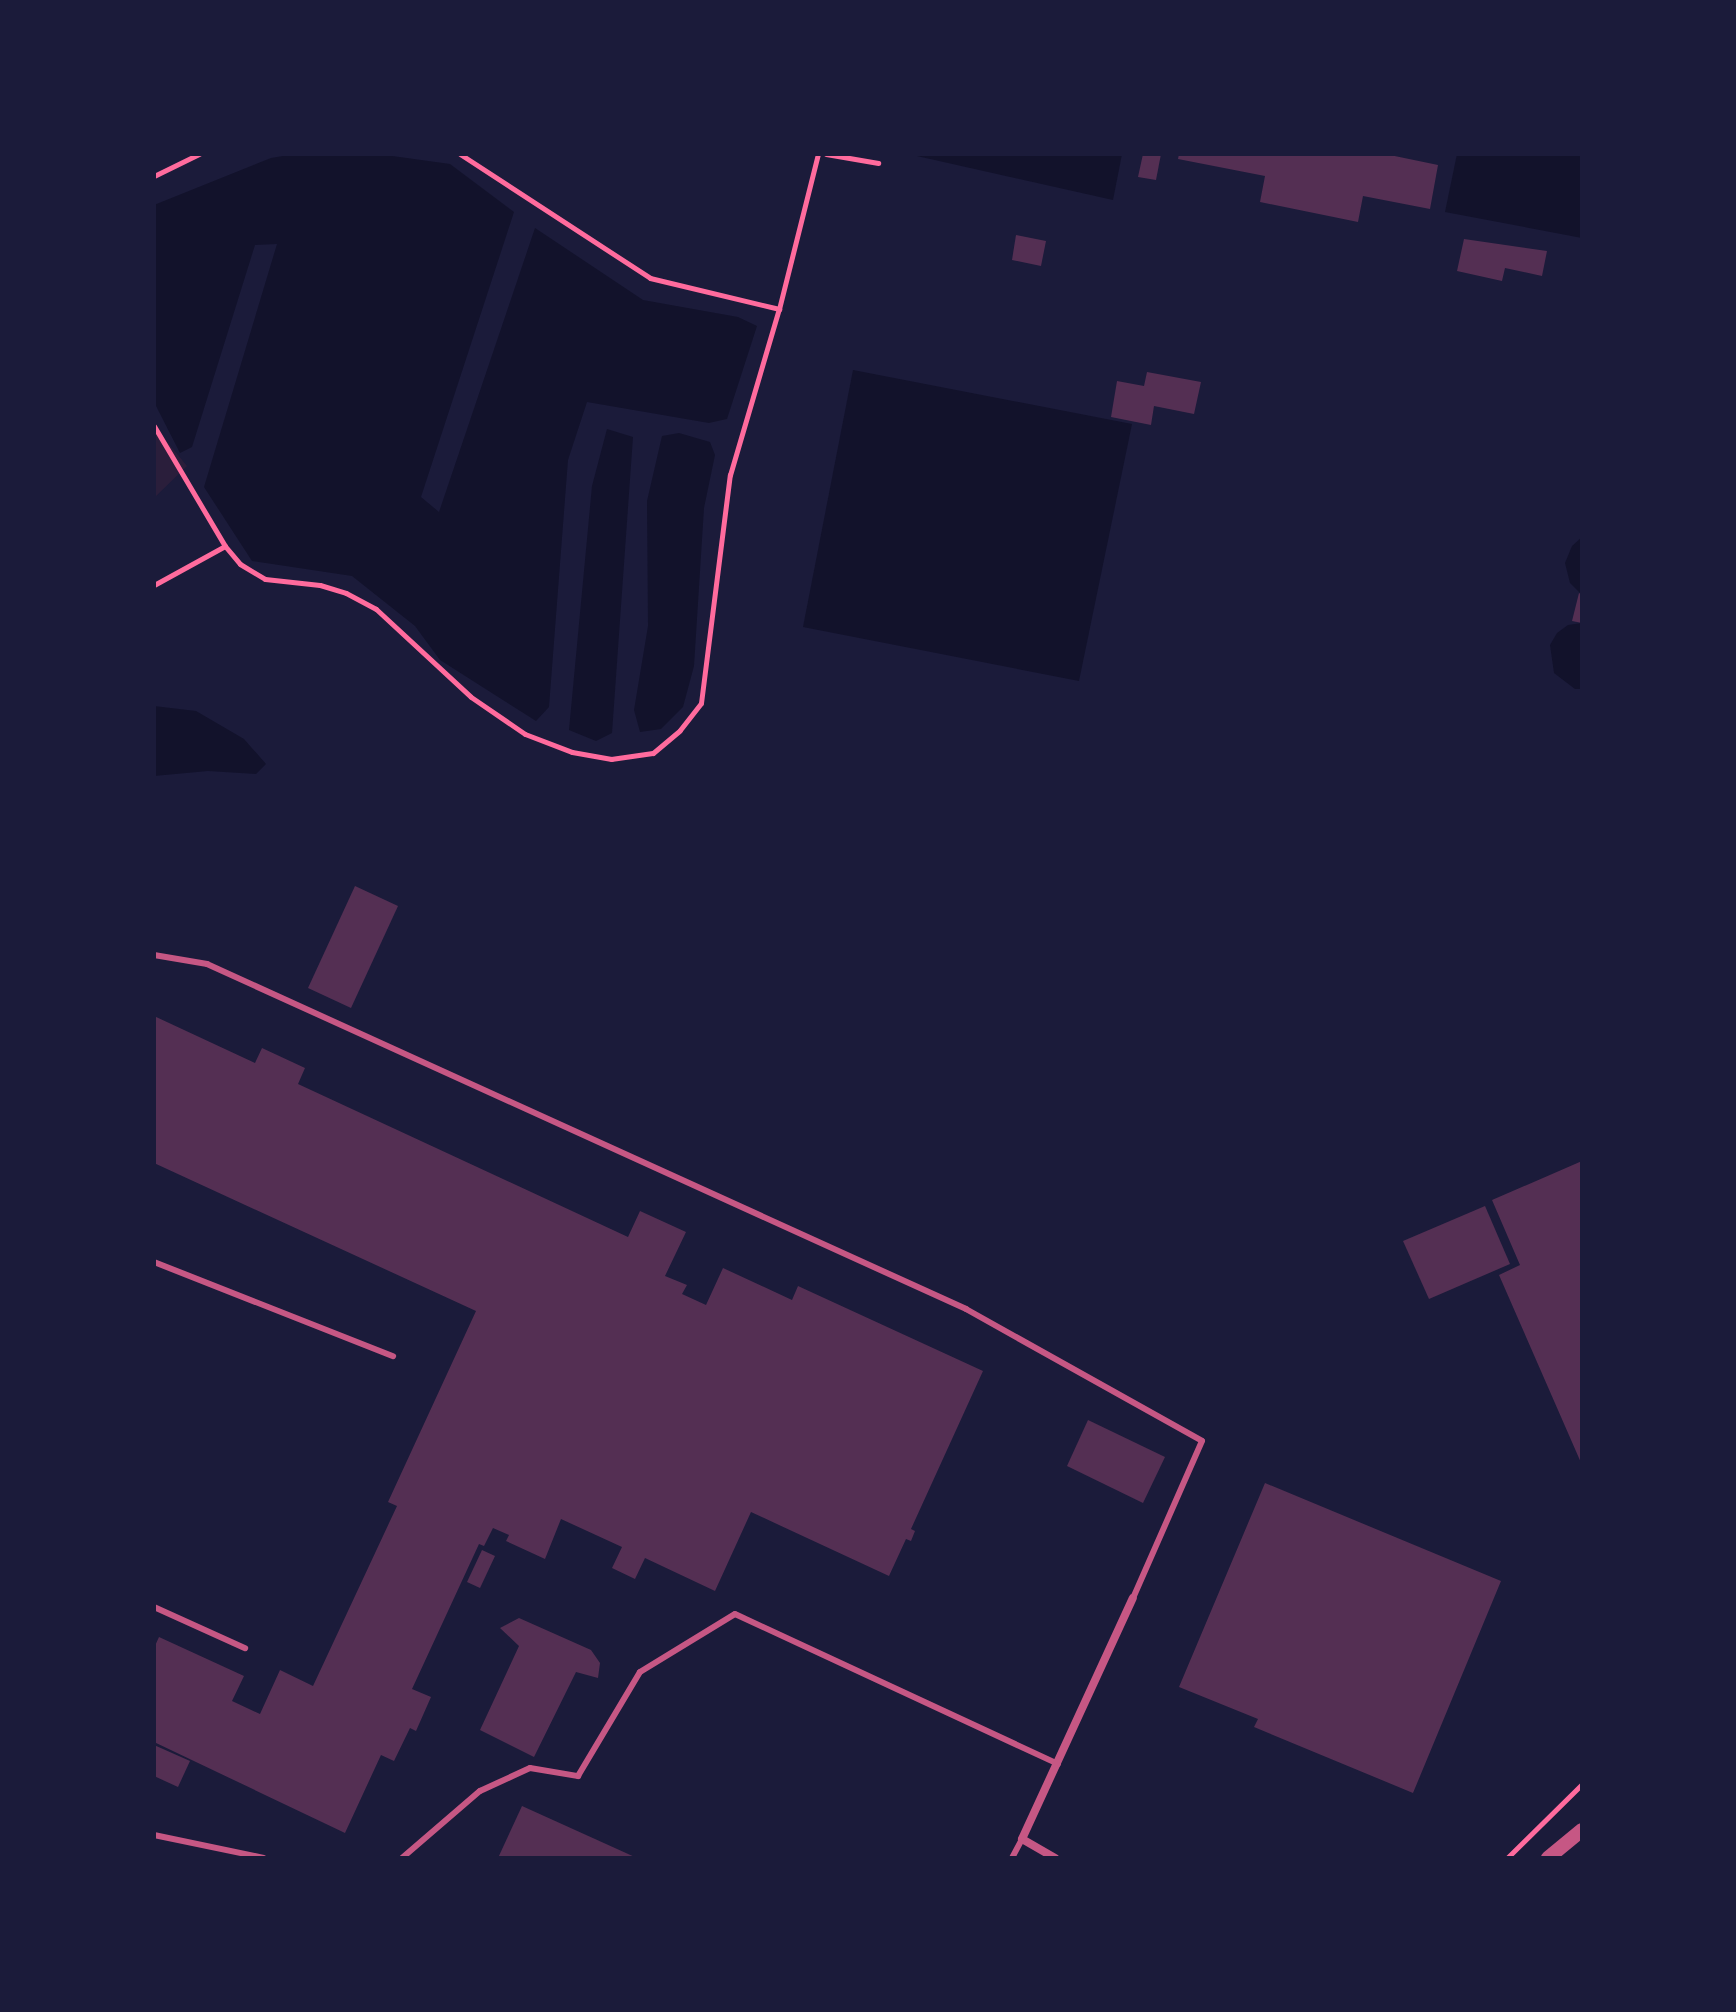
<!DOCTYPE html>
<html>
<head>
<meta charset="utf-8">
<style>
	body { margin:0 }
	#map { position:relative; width:1736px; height:2012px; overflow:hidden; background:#1b1b3a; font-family:Poppins,sans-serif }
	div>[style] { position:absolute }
	.green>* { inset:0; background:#2a1e3b }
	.water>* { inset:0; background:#12122b }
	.building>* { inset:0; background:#542f53 }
	.path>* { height:5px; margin:-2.5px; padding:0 2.5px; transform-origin:2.5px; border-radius:2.5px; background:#ff6b9d }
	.service>* { height:6px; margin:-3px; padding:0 3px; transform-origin:3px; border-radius:3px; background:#c65784 }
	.minor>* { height:8px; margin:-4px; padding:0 4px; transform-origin:4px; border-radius:4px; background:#c65784 }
	.tertiary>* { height:14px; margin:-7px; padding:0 7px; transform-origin:7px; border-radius:7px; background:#c65784 }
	span { translate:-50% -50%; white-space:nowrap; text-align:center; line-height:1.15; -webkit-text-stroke:7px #1b1b3a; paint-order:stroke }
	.frame { position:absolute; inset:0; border:156px solid #1b1b3a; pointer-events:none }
</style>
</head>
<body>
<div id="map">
	<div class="green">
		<i style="clip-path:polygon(154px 426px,187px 466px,154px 498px)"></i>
	</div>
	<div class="water">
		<i style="clip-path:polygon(295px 154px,378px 154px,450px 164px,514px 212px,421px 497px,439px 512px,535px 228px,643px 300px,738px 317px,757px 326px,727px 419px,709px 423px,587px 402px,568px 460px,549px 707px,536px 721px,440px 660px,415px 626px,352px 576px,252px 561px,204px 487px,277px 244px,255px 245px,192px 447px,180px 453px,154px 402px,154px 205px,271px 158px)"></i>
		<i style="clip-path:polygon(908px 154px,1122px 154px,1113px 200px)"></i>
		<i style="clip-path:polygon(1457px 154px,1582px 154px,1582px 238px,1445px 212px)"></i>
		<i style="clip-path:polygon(853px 370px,1132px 424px,1079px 681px,803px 627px)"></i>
		<i style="clip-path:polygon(607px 429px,633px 437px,612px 733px,596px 741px,569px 730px,592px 486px)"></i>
		<i style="clip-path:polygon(679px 433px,710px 442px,715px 455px,704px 508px,694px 666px,683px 707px,661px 729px,640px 732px,634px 710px,648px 626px,647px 501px,662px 436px)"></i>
		<i style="clip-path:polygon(1582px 537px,1582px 595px,1570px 583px,1565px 563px,1572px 546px)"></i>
		<i style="clip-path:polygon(1582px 623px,1582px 689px,1575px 689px,1554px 673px,1550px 645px,1557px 633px,1568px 625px)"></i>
		<i style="clip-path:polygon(154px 706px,196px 711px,244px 739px,266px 764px,256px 774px,208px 771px,154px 776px)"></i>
	</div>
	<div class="building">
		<i style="clip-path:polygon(1143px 154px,1161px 154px,1156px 180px,1138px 177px)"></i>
		<i style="clip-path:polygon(1179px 154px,1385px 154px,1438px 165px,1430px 209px,1363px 196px,1358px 222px,1260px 202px,1265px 176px,1178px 159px)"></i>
		<i style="clip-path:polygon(1016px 235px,1046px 241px,1041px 266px,1012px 260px)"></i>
		<i style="clip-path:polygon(1464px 239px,1547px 251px,1542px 276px,1505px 268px,1502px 281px,1457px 271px)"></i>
		<i style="clip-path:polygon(1147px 372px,1201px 382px,1194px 414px,1154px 406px,1151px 425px,1111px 417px,1117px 381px,1144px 386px)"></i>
		<i style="clip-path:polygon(1579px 593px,1582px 595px,1582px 623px,1572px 621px)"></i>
		<i style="clip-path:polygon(355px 886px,398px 906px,351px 1008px,308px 988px)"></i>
		<i style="clip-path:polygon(154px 1016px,255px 1063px,262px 1048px,305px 1068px,298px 1084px,628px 1237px,640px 1211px,686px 1232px,665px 1276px,687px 1285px,682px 1294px,706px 1305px,723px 1268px,792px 1300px,798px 1286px,983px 1371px,911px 1529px,915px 1531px,911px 1541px,906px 1539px,889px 1576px,751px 1512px,715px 1591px,645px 1558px,635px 1579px,612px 1568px,622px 1547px,561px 1519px,545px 1559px,506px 1541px,509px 1535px,493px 1528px,484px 1546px,479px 1544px,412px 1689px,431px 1697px,416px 1731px,410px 1728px,394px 1761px,381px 1755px,345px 1833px,154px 1742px,154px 1648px,159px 1637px,244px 1676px,232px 1701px,260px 1714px,280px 1670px,313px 1686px,397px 1506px,388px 1502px,476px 1311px,154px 1163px)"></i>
		<i style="clip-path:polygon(1582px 1161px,1582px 1465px,1499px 1275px,1520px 1265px,1492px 1200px)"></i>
		<i style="clip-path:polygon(1485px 1206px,1510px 1264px,1429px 1299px,1403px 1241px)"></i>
		<i style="clip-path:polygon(1088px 1420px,1165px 1457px,1143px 1503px,1067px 1466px)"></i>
		<i style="clip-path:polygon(1265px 1483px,1501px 1581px,1413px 1793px,1254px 1727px,1258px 1719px,1179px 1687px)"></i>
		<i style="clip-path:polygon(482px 1550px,495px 1556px,480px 1588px,467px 1582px)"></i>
		<i style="clip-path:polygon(519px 1618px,591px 1650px,600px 1663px,598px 1678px,576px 1672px,534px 1757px,480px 1730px,519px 1646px,500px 1628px)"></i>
		<i style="clip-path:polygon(154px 1745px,190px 1761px,178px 1787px,154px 1776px)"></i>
		<i style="clip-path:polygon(522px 1806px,637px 1858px,498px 1858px)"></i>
	</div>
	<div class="path">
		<i style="left:460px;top:154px;width:227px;rotate:33.1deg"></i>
		<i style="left:650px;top:278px;width:133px;rotate:13.5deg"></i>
		<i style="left:826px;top:154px;width:53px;rotate:9.8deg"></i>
		<i style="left:154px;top:176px;width:50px;rotate:-26.1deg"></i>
		<i style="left:154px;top:426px;width:139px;rotate:59.4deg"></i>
		<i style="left:225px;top:546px;width:23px;rotate:50deg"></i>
		<i style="left:240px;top:564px;width:29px;rotate:31deg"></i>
		<i style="left:265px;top:579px;width:55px;rotate:6.2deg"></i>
		<i style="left:320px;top:585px;width:27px;rotate:17deg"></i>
		<i style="left:346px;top:593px;width:34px;rotate:28deg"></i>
		<i style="left:376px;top:609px;width:129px;rotate:42.8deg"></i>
		<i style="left:471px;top:697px;width:65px;rotate:34.4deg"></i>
		<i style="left:525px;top:734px;width:50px;rotate:21deg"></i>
		<i style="left:572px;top:752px;width:40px;rotate:10deg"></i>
		<i style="left:611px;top:759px;width:42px;rotate:-8.1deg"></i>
		<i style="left:653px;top:753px;width:35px;rotate:-40deg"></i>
		<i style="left:680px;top:730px;width:34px;rotate:-52deg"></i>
		<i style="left:701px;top:703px;width:230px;rotate:-82.8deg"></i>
		<i style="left:730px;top:475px;width:173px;rotate:-73.6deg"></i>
		<i style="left:779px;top:309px;width:160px;rotate:-75.9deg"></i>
		<i style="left:154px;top:585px;width:81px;rotate:-28.8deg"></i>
		<i style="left:1507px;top:1858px;width:105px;rotate:-44.6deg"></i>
	</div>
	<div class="service">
		<i style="left:154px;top:955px;width:54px;rotate:9.6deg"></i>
		<i style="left:207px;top:964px;width:834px;rotate:24.44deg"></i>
		<i style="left:966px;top:1309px;width:270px;rotate:29.2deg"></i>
		<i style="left:1202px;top:1441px;width:171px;rotate:113.7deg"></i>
		<i style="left:154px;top:1262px;width:257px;rotate:21.5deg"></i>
		<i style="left:154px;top:1607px;width:100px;rotate:24.3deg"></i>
		<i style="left:154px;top:1835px;width:112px;rotate:11.8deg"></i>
		<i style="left:402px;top:1858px;width:103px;rotate:-40.7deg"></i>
		<i style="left:480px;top:1791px;width:55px;rotate:-24.7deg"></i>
		<i style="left:530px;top:1768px;width:49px;rotate:9.5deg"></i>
		<i style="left:578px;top:1776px;width:121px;rotate:-59.2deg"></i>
		<i style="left:640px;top:1672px;width:111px;rotate:-31.4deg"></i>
		<i style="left:735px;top:1614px;width:356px;rotate:24.9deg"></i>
		<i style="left:1012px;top:1858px;width:21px;rotate:-62deg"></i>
	</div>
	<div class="minor">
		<i style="left:1055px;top:1858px;width:38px;rotate:-150deg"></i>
		<i style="left:1022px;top:1839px;width:265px;rotate:-65.3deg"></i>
	</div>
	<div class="tertiary">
		<i style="left:1548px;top:1858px;width:44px;rotate:-39.5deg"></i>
	</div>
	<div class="frame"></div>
</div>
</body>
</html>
